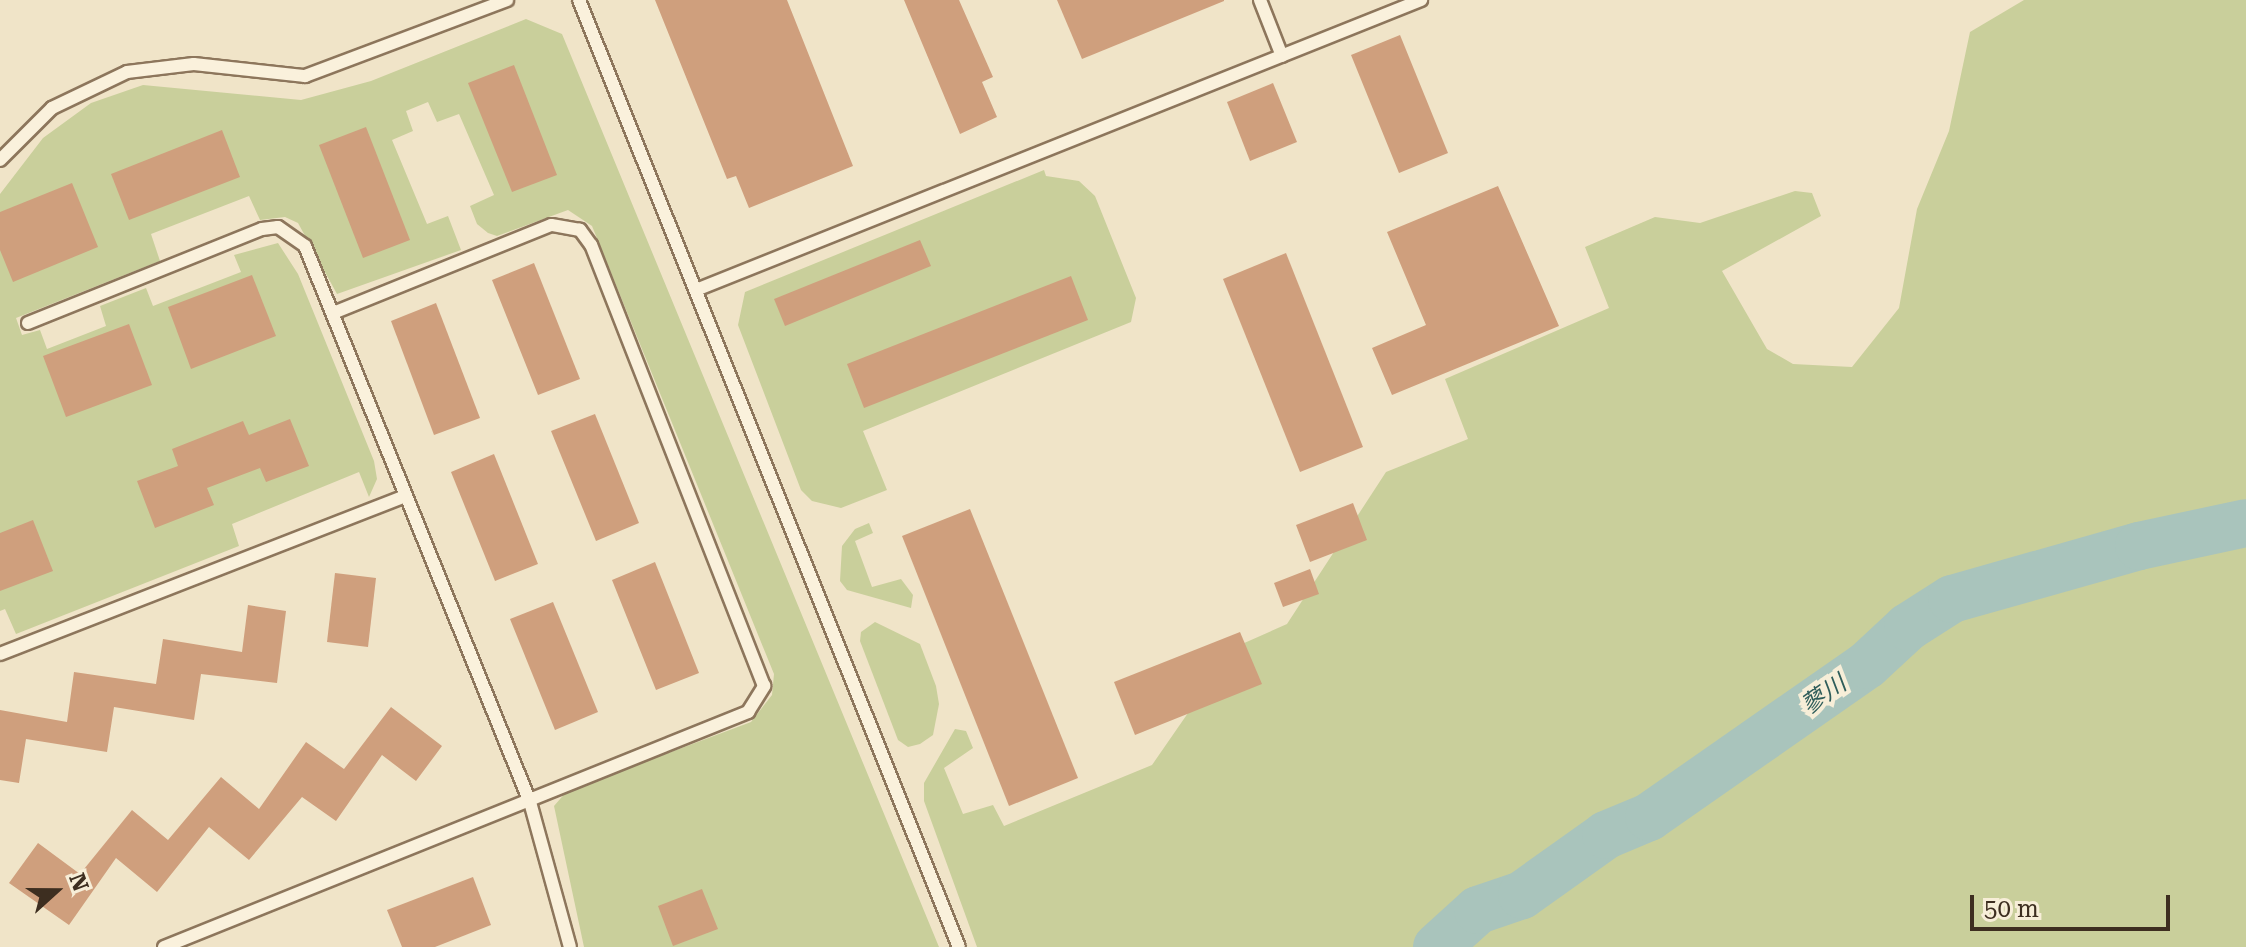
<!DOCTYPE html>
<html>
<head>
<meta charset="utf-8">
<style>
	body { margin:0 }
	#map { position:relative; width:2246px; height:947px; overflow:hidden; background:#f0e4c8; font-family:"Roboto Serif","Noto Sans JP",serif }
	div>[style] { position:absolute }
	.green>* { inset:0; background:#c9cf9b }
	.river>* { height:48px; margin:-24px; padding:0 24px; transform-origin:24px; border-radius:24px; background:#a9c4bc }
	.building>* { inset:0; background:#cf9f7d }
	.roads { filter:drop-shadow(2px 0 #8d765c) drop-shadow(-2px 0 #8d765c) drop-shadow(0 2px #8d765c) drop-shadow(0 -2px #8d765c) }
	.service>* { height:12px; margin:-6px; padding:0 6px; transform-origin:6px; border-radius:6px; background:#faf1dc }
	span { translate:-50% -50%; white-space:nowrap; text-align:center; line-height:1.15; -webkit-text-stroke:8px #f7eed8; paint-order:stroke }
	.water-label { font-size:24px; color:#2f5d5a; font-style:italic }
	.north { position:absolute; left:16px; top:851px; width:80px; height:80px; -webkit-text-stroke:6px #f7eed8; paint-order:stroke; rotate:69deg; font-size:22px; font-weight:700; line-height:32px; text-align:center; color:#3d2e20 }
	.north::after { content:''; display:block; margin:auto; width:28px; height:36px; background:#3d2e20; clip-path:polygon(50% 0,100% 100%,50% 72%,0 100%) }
	.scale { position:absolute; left:1970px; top:895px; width:200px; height:36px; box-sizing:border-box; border:4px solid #3d2e20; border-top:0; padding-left:10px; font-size:24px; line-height:28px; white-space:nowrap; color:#3d2e20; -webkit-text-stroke:6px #f7eed8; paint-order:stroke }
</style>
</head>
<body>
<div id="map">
	<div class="green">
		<i style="clip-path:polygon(2024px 0,2246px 0,2246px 947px,977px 947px,924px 801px,924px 783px,955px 729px,966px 731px,973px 748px,944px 768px,963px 814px,993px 805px,1004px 826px,1152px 765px,1233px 648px,1287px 624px,1386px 472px,1468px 439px,1445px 379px,1609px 308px,1585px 247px,1655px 217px,1700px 223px,1795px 191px,1812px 193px,1821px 216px,1722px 271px,1767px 349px,1793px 364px,1852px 367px,1899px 308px,1917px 209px,1949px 131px,1970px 32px)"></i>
		<i style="clip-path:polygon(526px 19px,562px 34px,939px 947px,584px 947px,554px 806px,567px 791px,751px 722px,772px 695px,774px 674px,592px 226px,568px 210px,497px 236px,488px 233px,477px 224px,470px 206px,494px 195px,459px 114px,437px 122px,428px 102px,406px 111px,413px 131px,392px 140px,427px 224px,448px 216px,461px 250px,337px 294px,298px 223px,285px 217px,260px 220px,249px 196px,151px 234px,160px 261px,16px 318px,22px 335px,40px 330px,47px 349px,106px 326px,100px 306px,146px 288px,153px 306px,241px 272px,234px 255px,278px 243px,298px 274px,374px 461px,377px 479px,369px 497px,359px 472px,232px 524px,239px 546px,16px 634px,5px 609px,0 611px,0 194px,43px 138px,91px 103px,143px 85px,301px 100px,371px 81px)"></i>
		<i style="clip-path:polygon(1044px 170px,1046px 176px,1079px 181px,1095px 196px,1136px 298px,1131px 322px,863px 431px,887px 490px,841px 508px,812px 501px,801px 490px,738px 325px,745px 292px)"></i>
		<i style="clip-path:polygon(869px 523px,873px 533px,855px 541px,872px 587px,901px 579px,913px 595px,911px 608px,847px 590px,840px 581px,842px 546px,855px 529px)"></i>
		<i style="clip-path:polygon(875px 622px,920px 644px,936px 686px,939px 704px,933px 735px,920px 744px,908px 747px,898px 740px,860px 641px,861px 632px)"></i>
	</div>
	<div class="river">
		<i style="left:1437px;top:947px;width:55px;rotate:-42.1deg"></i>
		<i style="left:1478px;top:910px;width:46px;rotate:-18.8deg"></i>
		<i style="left:1522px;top:895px;width:103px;rotate:-35.5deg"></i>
		<i style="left:1606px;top:835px;width:47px;rotate:-22.7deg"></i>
		<i style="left:1649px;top:817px;width:266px;rotate:-34.9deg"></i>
		<i style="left:1867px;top:665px;width:56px;rotate:-42.8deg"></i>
		<i style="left:1908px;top:627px;width:52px;rotate:-32.5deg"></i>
		<i style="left:1952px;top:599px;width:194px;rotate:-15.8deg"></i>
		<i style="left:2139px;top:546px;width:109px;rotate:-12.1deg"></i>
	</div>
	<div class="building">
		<i style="clip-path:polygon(655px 0,787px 0,853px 166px,749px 208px,736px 176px,727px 179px)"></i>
		<i style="clip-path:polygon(904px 0,959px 0,993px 77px,982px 82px,997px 117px,960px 134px)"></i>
		<i style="clip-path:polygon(1057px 0,1224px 0,1224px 1px,1082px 59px)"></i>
		<i style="clip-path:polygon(1400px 35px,1448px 153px,1399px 173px,1351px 55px)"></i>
		<i style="clip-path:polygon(514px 65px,557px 175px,512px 192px,468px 83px)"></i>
		<i style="clip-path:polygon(1273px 83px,1297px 142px,1250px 161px,1227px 102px)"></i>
		<i style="clip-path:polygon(366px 127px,410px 240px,363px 258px,319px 145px)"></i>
		<i style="clip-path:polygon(222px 130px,240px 177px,129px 220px,111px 174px)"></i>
		<i style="clip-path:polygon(72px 183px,98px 247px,13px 282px,0 250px,0 212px)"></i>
		<i style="clip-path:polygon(1498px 186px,1559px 326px,1392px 395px,1372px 348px,1426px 325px,1387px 232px)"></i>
		<i style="clip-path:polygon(920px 240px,931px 266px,785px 326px,774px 299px)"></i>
		<i style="clip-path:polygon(1286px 253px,1363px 447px,1300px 472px,1223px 279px)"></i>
		<i style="clip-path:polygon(534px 263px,580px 379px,538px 395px,492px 280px)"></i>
		<i style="clip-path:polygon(252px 275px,276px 336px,191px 369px,168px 307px)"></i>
		<i style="clip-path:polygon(1071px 276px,1088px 320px,864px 408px,847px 364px)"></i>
		<i style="clip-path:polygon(436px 303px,480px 418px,434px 435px,391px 321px)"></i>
		<i style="clip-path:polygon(129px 324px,152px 385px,66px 417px,43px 356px)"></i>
		<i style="clip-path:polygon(595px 414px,639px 523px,596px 541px,551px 431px)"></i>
		<i style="clip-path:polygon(290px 419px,309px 466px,266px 482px,260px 468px,207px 488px,214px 505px,155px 528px,137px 481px,178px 466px,172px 449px,243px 421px,249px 435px)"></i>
		<i style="clip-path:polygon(494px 454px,538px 564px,495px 581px,451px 472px)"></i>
		<i style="clip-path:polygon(1353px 503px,1367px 540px,1310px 562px,1296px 525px)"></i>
		<i style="clip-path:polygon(970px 509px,1078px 778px,1009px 806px,902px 536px)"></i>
		<i style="clip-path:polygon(33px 520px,53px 571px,0 591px,0 533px)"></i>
		<i style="clip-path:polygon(655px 562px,699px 673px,656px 690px,612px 580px)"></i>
		<i style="clip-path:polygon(1310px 569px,1319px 594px,1283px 607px,1274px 583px)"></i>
		<i style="clip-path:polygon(335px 573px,376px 578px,368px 647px,327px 642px)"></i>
		<i style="clip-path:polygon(553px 602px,598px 712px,555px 730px,510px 619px)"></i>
		<i style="clip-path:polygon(248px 605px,286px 611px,277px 683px,201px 674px,194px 720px,114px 707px,107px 752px,26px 739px,19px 783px,0 780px,0 710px,67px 722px,74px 672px,156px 684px,163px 639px,242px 652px)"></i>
		<i style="clip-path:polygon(1240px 632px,1262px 684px,1135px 735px,1114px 682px)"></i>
		<i style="clip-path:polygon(391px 707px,442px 746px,416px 781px,382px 755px,336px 821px,302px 797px,249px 860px,209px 827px,157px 892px,116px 858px,69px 925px,9px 883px,38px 843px,80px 874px,132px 810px,168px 840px,221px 777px,259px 809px,306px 742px,344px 769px)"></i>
		<i style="clip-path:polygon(473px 877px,491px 925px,435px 947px,402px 947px,387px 910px)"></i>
		<i style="clip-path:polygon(702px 889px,718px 929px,673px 946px,658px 906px)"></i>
	</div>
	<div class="roads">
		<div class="service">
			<i style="left:579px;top:0;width:1020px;rotate:68.14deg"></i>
			<i style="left:1260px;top:0;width:60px;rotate:68.6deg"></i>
			<i style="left:0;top:160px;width:74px;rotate:-45deg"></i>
			<i style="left:52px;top:108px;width:83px;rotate:-25.6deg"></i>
			<i style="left:127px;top:72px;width:67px;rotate:-6.8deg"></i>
			<i style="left:194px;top:64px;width:112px;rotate:6.2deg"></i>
			<i style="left:305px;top:76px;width:216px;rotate:-20.6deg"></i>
			<i style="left:696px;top:290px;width:781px;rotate:-21.8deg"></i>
			<i style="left:28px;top:323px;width:252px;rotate:-21.9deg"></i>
			<i style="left:262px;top:229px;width:16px;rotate:-7deg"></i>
			<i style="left:278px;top:227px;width:33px;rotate:35deg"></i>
			<i style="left:305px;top:246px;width:600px;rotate:67.97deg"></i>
			<i style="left:530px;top:802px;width:150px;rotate:74.6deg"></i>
			<i style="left:0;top:654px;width:435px;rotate:-21.3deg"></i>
			<i style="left:164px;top:947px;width:630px;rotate:-21.92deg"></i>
			<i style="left:748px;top:712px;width:31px;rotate:-58deg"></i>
			<i style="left:764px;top:686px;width:474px;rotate:-111.4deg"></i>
			<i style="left:591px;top:245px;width:19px;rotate:-126deg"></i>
			<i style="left:580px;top:230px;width:29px;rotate:-170deg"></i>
			<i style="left:551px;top:225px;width:235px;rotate:158deg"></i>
		</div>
	</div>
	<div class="water-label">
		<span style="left:1824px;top:695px;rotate:-35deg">蓼川</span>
	</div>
	<div class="north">N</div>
	<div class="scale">50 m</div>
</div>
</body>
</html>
